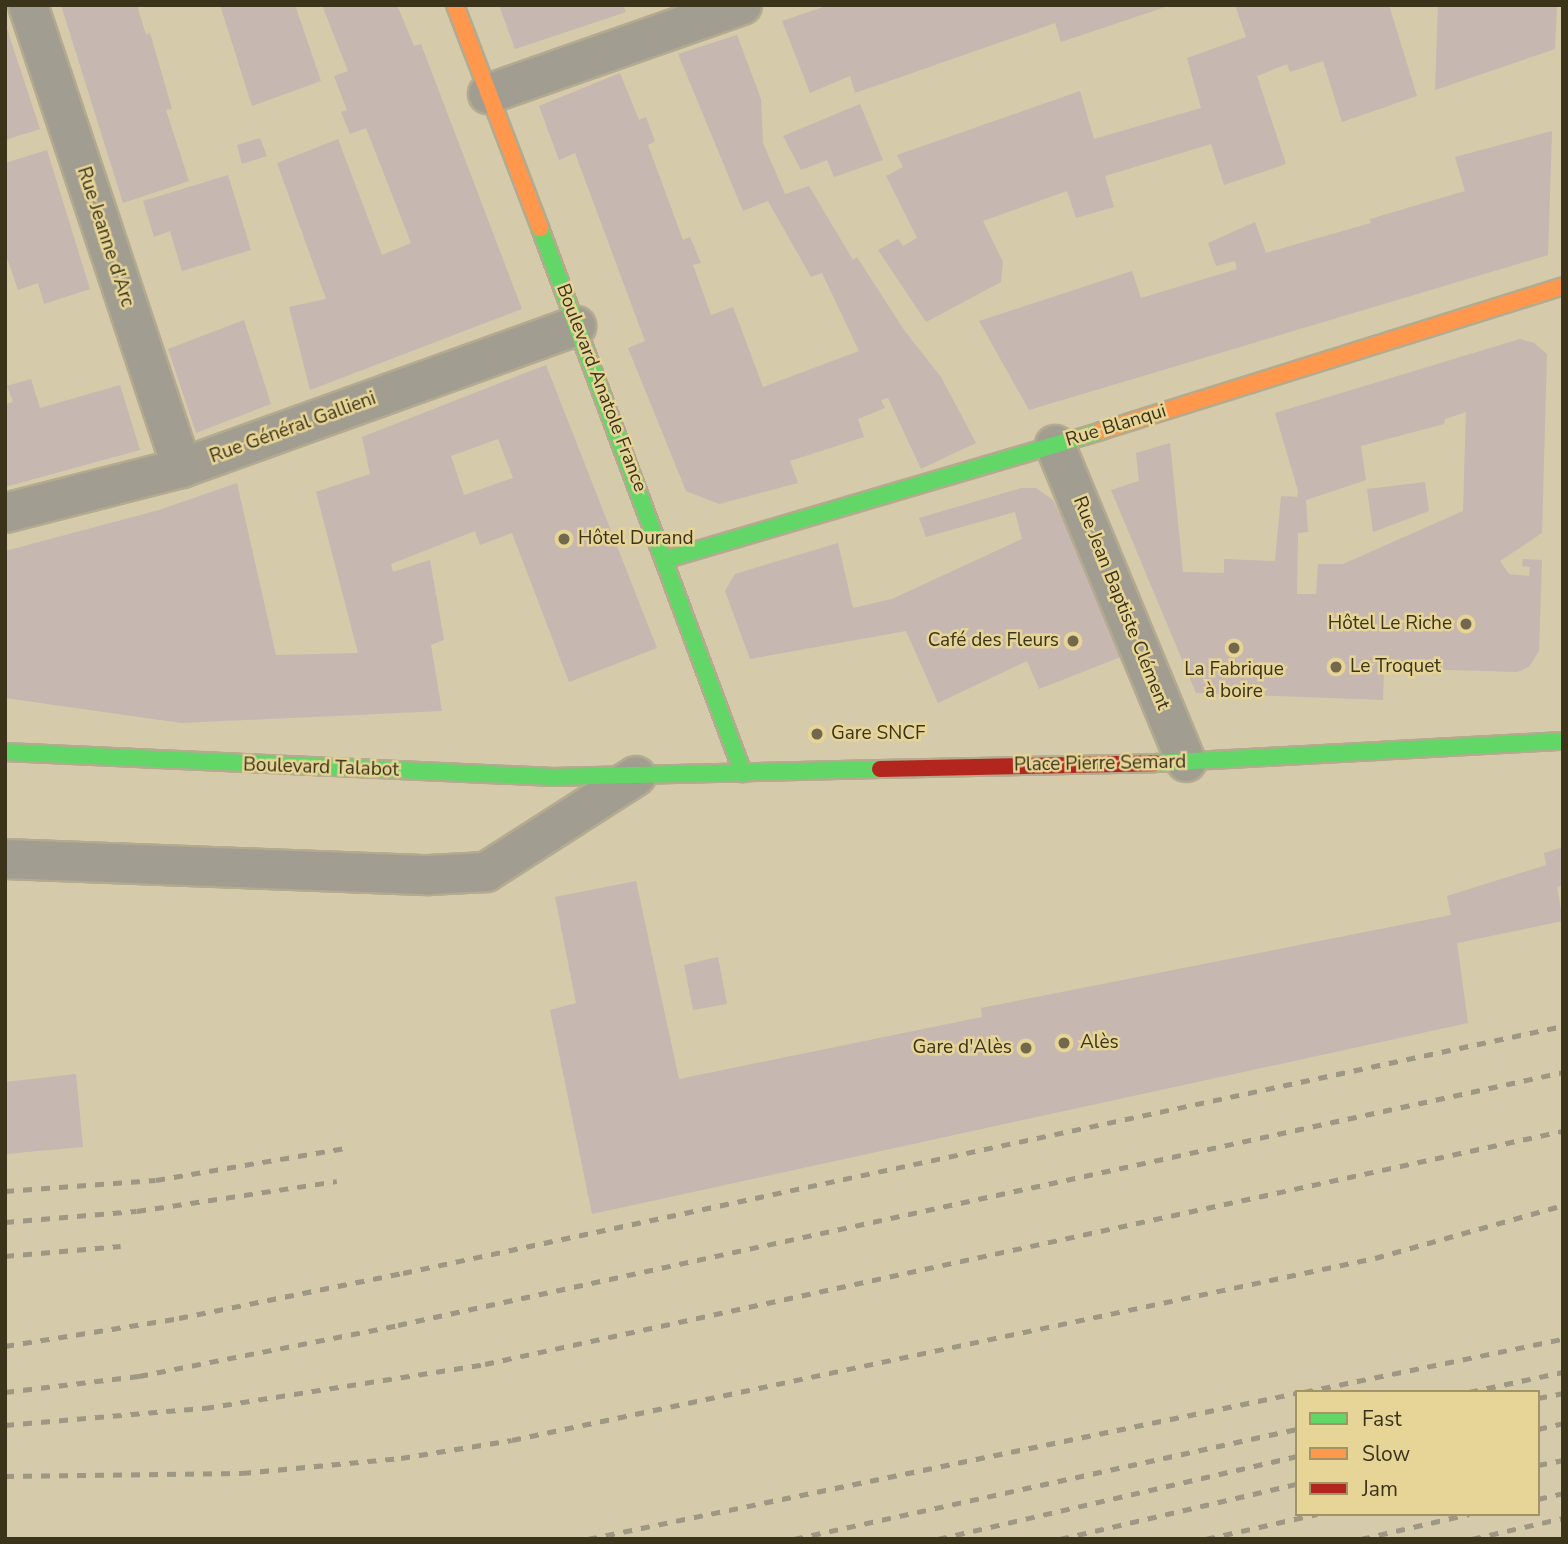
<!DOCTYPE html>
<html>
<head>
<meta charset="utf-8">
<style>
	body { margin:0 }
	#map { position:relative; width:1568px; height:1544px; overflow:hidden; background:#d5caa9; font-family:"Nunito Sans",sans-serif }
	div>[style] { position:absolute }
	.building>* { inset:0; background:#c6b7b1 }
	.roads { filter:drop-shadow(2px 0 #b3aa90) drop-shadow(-2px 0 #b3aa90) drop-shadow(0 2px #b3aa90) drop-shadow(0 -2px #b3aa90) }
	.street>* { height:38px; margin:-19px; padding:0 19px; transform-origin:19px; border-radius:19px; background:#a19d91 }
	.fast>* { height:16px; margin:-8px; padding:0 8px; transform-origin:8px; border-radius:8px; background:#63d668 }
	.slow>* { height:16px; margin:-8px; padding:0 8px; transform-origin:8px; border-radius:8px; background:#ff974d }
	.jam>* { height:16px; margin:-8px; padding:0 8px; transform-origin:8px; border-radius:8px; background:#b3261e }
	.rail>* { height:5px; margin-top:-2.5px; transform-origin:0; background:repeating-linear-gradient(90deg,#9d9784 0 9px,transparent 0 18px) }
	.dots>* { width:19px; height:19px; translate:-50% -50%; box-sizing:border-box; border:4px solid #e7d497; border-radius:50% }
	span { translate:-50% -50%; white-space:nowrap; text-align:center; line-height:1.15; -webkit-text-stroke:5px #e7d497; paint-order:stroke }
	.street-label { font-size:19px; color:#3b341b }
	.poi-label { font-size:19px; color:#3b341b }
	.left { translate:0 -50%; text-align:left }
	.right { translate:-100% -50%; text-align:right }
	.frame { position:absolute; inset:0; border:7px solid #3b341b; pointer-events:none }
	.legend { position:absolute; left:1295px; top:1390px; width:245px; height:126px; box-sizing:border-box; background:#e7d497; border:2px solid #a29465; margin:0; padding:9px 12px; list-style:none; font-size:21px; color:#3b341b }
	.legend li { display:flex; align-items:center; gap:14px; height:35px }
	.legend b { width:35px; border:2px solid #a29465 }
</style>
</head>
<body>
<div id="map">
	<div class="building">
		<i style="clip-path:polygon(61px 5px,137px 5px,146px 35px,150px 33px,172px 109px,166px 110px,189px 181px,123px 203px)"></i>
		<i style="clip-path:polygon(220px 5px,295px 5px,321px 81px,252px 106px)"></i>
		<i style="clip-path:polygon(322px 5px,397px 5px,414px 46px,421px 44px,522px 309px,310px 390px,289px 307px,326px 299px,277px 163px,338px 139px,382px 255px,411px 243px,366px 128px,350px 134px,341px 112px,347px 110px,334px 76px,348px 71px)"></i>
		<i style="clip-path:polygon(499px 5px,623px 5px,626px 12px,515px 49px)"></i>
		<i style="clip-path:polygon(829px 5px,1168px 5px,1168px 6px,1061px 42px,1055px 23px,855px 93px,850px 76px,810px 93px,782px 21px)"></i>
		<i style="clip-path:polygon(1235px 5px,1389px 5px,1417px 96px,1342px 122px,1323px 61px,1290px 72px,1287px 64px,1257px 76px,1286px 164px,1224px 185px,1211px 144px,1105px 176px,1114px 207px,1076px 218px,1067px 191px,983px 221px,1003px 262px,1001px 282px,926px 322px,878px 250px,898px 239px,903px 246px,917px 238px,886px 176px,903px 167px,897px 155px,1080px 91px,1094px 139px,1201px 108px,1187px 58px,1246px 37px)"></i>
		<i style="clip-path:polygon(1438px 5px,1557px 5px,1555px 49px,1435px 90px)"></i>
		<i style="clip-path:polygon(5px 23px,40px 129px,5px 140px)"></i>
		<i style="clip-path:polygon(737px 35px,761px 99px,763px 143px,785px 194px,809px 186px,853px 260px,857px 257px,904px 330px,941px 377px,976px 443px,921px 469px,888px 398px,881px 400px,885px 408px,858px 419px,864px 437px,790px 461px,798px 483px,719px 504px,686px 491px,628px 348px,645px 341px,575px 153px,559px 160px,539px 106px,620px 73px,639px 120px,646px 117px,655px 141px,648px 145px,683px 240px,690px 237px,701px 263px,693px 265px,711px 315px,733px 307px,763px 387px,859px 351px,822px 273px,811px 277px,768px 201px,743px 211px,678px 54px)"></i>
		<i style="clip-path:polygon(860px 104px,883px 160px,834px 177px,827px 160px,801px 170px,783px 136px)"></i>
		<i style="clip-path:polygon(1552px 131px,1548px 255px,1029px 410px,979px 321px,1132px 271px,1141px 298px,1237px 269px,1235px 261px,1216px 266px,1208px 243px,1255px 222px,1266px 253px,1371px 223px,1370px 219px,1465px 191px,1455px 157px)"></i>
		<i style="clip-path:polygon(260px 138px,267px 156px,242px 164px,237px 145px)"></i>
		<i style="clip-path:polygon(47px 150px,90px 289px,44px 304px,38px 283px,18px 290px,5px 252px,5px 163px)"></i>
		<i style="clip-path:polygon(228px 175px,251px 250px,182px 271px,170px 231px,154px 237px,143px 201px)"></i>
		<i style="clip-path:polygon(244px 320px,271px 404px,196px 433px,168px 349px)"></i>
		<i style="clip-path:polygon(evenodd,1520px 339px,1534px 343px,1547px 354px,1542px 533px,1500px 561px,1509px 574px,1529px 576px,1530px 567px,1522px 566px,1523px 559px,1542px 560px,1539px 651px,1529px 667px,1517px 672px,1384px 668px,1383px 700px,1196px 693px,1111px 490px,1139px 481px,1136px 453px,1170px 443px,1183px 572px,1224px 573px,1224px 559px,1275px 561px,1281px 496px,1297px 497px,1298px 491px,1275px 413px,1520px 339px,1466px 412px,1463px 511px,1343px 564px,1318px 564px,1316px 594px,1297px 594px,1298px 533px,1308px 532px,1306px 500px,1366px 480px,1361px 446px,1444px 424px,1445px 419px,1466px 412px)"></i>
		<i style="clip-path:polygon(evenodd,546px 365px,657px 648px,569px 682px,512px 533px,480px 545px,475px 531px,391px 564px,393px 572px,430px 560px,444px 640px,431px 645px,442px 711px,181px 723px,5px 698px,5px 551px,159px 510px,237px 483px,276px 655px,358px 653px,316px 492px,370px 474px,362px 437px,546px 365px,498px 439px,513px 478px,464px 495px,451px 456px,498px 439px)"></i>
		<i style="clip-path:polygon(31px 379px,40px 408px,120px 385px,140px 450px,5px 487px,5px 404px,13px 402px,7px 386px)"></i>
		<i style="clip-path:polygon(1425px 482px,1429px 511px,1373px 532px,1367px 489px)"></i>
		<i style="clip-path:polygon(1021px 488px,1036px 488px,1053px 500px,1131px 653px,1039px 689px,1027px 661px,938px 703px,906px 631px,750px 659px,725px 591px,735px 574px,838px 543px,853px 608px,892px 599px,1022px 539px,1015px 512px,926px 537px,919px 518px)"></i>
		<i style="clip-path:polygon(1563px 847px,1563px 885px,1557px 887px,1563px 921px,1457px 943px,1468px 1023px,592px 1214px,550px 1010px,576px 1003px,555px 897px,636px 881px,679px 1079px,982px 1017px,981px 1008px,1451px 915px,1447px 896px,1546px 865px,1544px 853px)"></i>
		<i style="clip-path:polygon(718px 957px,727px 1004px,693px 1010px,684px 965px)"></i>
		<i style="clip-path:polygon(76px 1074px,83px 1147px,5px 1154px,5px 1082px)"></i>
	</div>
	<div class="roads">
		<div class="street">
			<i style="left:28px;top:5px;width:488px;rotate:71.6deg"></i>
			<i style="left:488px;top:94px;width:269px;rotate:-19.3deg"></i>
			<i style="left:1055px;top:445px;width:343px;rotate:67.5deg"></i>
			<i style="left:5px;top:513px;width:183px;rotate:-14.3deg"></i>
			<i style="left:182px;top:468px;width:419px;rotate:-19.8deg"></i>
			<i style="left:5px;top:859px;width:424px;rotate:2.2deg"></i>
			<i style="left:429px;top:875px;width:57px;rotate:-3deg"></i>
			<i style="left:486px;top:872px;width:178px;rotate:-32.6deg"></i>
		</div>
		<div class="fast">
			<i style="left:540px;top:228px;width:582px;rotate:69.57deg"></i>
			<i style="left:667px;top:559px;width:452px;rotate:-16.4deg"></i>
			<i style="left:5px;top:752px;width:549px;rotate:2.61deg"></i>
			<i style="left:553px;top:777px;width:327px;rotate:-1.4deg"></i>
			<i style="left:1155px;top:763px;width:409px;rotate:-3.1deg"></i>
		</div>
		<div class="slow">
			<i style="left:455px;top:5px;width:239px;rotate:69.1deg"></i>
			<i style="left:1101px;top:431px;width:484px;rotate:-17.4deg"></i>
		</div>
		<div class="jam">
			<i style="left:880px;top:769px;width:275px;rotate:-1.2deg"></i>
		</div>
	</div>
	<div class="rail">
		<i style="left:5px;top:1191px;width:151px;rotate:-4.2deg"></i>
		<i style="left:156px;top:1180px;width:192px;rotate:-9.6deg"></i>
		<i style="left:5px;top:1222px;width:132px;rotate:-4.8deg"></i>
		<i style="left:137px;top:1211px;width:202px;rotate:-8.5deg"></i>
		<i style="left:5px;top:1256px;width:116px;rotate:-4.9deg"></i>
		<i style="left:5px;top:1346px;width:176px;rotate:-9.1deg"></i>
		<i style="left:179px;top:1318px;width:228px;rotate:-11.4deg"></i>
		<i style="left:403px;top:1273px;width:1186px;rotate:-12.02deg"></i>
		<i style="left:5px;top:1392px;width:135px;rotate:-6.8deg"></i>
		<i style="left:139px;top:1376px;width:264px;rotate:-11.1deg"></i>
		<i style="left:398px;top:1325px;width:1192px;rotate:-12.25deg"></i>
		<i style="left:1304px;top:1392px;width:264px;rotate:-11.6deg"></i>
		<i style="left:1469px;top:1392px;width:96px;rotate:-12deg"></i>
		<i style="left:1538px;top:1398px;width:25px;rotate:-11deg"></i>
		<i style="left:5px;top:1425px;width:201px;rotate:-4.9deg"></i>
		<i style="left:205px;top:1408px;width:283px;rotate:-8.9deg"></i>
		<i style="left:485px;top:1364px;width:1103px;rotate:-12.2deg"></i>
		<i style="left:1538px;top:1429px;width:26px;rotate:-13deg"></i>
		<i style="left:1538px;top:1465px;width:25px;rotate:-11deg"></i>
		<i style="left:5px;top:1476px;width:237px;rotate:-0.7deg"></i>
		<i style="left:242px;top:1473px;width:160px;rotate:-5.4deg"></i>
		<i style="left:401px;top:1458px;width:112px;rotate:-9.2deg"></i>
		<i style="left:512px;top:1440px;width:882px;rotate:-11.91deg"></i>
		<i style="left:1375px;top:1258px;width:195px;rotate:-15.7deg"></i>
		<i style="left:1538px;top:1499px;width:26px;rotate:-13deg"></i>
		<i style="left:588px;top:1539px;width:724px;rotate:-11.64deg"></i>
		<i style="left:794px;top:1539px;width:515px;rotate:-12.34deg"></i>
		<i style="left:938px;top:1539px;width:368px;rotate:-13deg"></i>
		<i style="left:1060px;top:1539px;width:243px;rotate:-13.1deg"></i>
		<i style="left:1206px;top:1539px;width:114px;rotate:-12.7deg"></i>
		<i style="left:1361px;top:1539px;width:111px;rotate:-13deg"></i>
		<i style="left:1472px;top:1539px;width:93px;rotate:-13deg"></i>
	</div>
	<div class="dots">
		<i style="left:564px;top:539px;background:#71684d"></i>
		<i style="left:1466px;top:624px;background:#71684d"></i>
		<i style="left:1073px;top:641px;background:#71684d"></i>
		<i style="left:1234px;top:648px;background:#71684d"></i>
		<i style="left:1336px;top:667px;background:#71684d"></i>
		<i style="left:817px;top:734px;background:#71684d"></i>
		<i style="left:1064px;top:1043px;background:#71684d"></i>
		<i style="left:1026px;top:1048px;background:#71684d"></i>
	</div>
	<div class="street-label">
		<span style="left:105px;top:237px;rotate:72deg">Rue Jeanne d'Arc</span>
		<span style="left:601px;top:388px;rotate:69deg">Boulevard Anatole France</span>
		<span style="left:1116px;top:426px;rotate:-17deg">Rue Blanqui</span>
		<span style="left:293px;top:428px;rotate:-20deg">Rue Général Gallieni</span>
		<span style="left:1121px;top:603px;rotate:68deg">Rue Jean Baptiste Clément</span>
		<span style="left:1100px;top:764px;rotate:-1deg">Place Pierre Semard</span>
		<span style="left:321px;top:768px;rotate:2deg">Boulevard Talabot</span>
	</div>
	<div class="poi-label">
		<span class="left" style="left:578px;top:539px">Hôtel Durand</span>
		<span class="right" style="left:1452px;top:624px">Hôtel Le Riche</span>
		<span class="right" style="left:1059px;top:641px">Café des Fleurs</span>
		<span class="left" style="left:1350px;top:667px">Le Troquet</span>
		<span style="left:1234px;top:681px">La Fabrique<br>à boire</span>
		<span class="left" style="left:831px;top:734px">Gare SNCF</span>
		<span class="left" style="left:1080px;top:1043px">Alès</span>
		<span class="right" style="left:1012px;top:1048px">Gare d'Alès</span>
	</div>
	<div class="frame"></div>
	<ul class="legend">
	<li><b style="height:9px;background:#63d668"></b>Fast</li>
	<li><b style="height:9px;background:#ff974d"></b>Slow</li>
	<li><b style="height:9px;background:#b3261e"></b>Jam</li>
	</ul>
</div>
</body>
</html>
